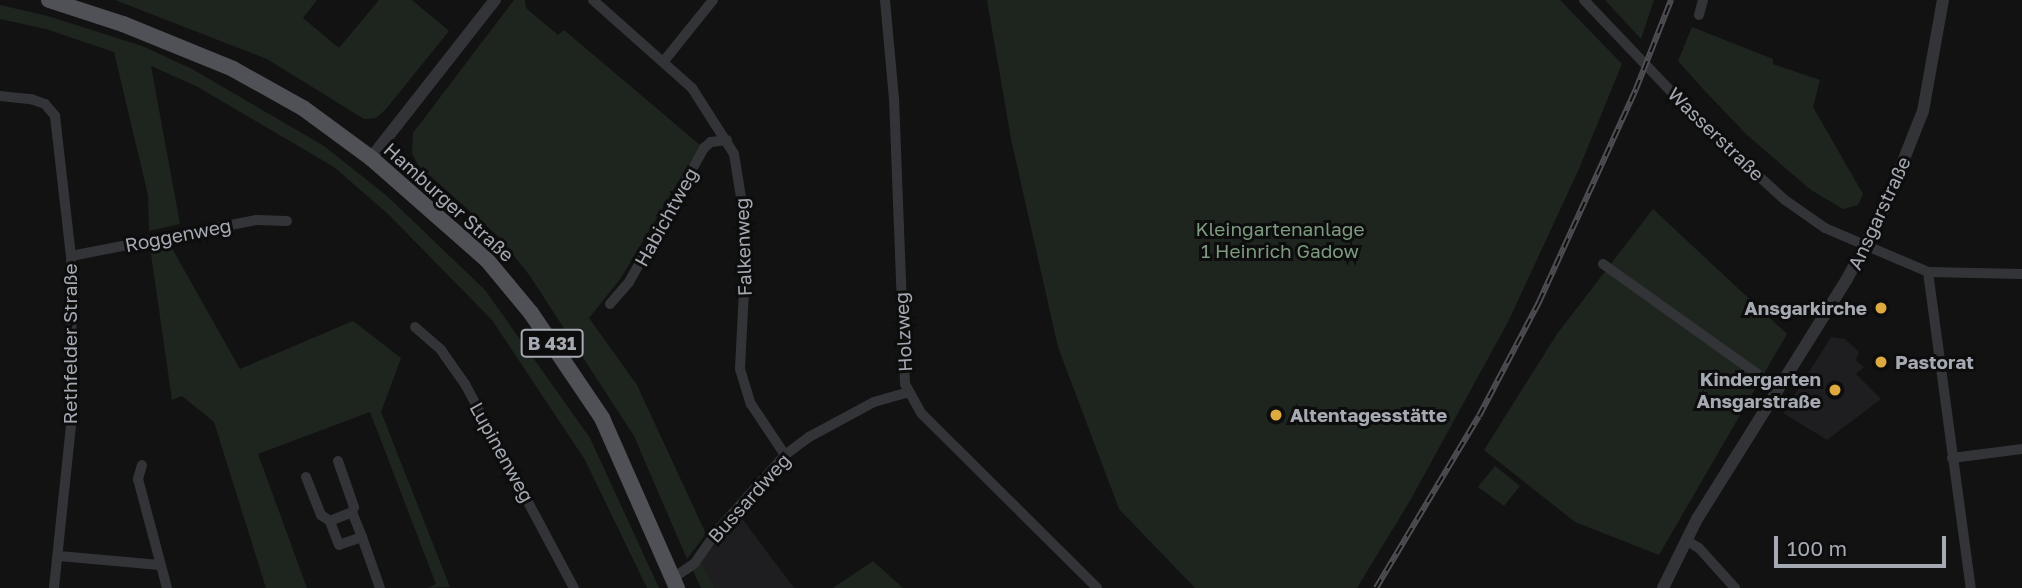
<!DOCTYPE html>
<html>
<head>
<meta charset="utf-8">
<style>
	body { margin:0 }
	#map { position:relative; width:2022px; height:588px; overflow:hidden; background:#121213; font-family:"Golos Text",sans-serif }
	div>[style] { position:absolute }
	.built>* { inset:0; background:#1e1e20 }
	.green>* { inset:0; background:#1e251f }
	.minor>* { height:10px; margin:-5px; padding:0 5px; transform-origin:5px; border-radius:5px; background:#333438 }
	.tertiary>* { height:12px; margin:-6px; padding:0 6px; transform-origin:6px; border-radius:6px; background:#333438 }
	.primary>* { height:16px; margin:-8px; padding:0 8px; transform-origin:8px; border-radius:8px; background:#4f5156 }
	.rail>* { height:6px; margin-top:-3px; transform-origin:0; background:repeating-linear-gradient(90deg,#0d0d0e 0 10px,#4c4e52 0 20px); box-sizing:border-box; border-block:2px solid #4c4e52 }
	.dots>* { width:19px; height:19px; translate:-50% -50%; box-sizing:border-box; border:4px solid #0d0d0e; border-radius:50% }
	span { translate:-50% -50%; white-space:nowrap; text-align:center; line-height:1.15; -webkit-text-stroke:6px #0d0d0e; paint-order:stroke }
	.shield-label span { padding:2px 5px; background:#0d0d0e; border:2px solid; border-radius:5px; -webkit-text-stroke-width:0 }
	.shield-label { font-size:18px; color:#a5a9b2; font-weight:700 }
	.street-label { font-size:19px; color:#a5a9b2 }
	.park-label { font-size:19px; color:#7d9b7f }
	.poi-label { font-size:19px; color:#a5a9b2; font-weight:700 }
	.right { translate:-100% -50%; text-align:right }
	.left { translate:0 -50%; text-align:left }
	.scale { position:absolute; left:1774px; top:536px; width:172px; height:32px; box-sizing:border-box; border:4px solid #a5a9b2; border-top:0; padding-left:9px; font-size:21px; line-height:24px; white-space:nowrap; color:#a5a9b2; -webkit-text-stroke:5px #0d0d0e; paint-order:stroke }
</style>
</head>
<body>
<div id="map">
	<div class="built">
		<i style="clip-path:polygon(1831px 337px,1845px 339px,1859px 352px,1856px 360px,1864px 367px,1856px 374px,1881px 399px,1827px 440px,1783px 413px)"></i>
		<i style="clip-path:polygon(738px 513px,794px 588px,715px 588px,701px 562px)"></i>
	</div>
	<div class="green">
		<i style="clip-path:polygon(115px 0,317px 0,303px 18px,339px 48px,379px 0,412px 0,449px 31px,386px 109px,376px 118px,364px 119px,267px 59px)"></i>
		<i style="clip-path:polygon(514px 0,525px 0,526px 8px,558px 35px,564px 30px,700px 145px,621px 278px,589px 318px,637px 385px,706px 534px,687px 559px,634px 436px,530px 276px,500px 238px,418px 165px,412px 153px,413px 133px)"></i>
		<i style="clip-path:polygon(987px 0,1560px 0,1622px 64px,1578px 171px,1509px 320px,1411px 499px,1357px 588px,1195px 588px,1119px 509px,1058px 347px,1011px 139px)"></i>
		<i style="clip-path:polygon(1605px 0,1654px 0,1641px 39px)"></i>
		<i style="clip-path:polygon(0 5px,48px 16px,142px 46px,192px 69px,324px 146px,387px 196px,485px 290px,590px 438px,659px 588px,647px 588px,585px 460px,492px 320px,388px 214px,334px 167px,196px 86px,151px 66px,180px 224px,149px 231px,148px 195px,114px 52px,46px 29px,0 19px)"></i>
		<i style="clip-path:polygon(1692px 27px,1773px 59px,1773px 64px,1820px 80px,1813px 107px,1863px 194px,1858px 205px,1843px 209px,1811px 190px,1747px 135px,1705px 91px,1678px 61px)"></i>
		<i style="clip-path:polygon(1653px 209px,1787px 334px,1659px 555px,1575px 522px,1484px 450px,1557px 334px)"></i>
		<i style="clip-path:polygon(169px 243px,240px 369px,353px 321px,401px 358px,381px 412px,450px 587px,427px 588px,436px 584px,370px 412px,258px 454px,307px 588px,266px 588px,214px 422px,182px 396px,172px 400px,150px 247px)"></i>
		<i style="clip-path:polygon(1495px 466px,1520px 486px,1504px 506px,1478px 487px)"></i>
		<i style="clip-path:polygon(873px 561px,903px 588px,833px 588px)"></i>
		<i style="clip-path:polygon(701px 562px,715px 588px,701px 588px,693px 571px)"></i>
	</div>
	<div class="minor">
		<i style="left:593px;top:0;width:132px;rotate:41.6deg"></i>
		<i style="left:692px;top:88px;width:78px;rotate:57.5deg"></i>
		<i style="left:734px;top:154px;width:81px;rotate:80.8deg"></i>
		<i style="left:747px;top:234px;width:135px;rotate:93deg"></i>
		<i style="left:740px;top:369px;width:37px;rotate:73deg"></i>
		<i style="left:751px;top:404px;width:61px;rotate:56.3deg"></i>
		<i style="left:885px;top:0;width:98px;rotate:84.8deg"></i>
		<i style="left:894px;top:98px;width:286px;rotate:87.8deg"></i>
		<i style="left:905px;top:384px;width:33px;rotate:61deg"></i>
		<i style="left:921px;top:413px;width:248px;rotate:44.8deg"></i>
		<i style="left:1584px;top:0;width:175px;rotate:46.4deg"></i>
		<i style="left:1705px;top:127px;width:108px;rotate:42.4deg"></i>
		<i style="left:1785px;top:200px;width:49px;rotate:35deg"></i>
		<i style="left:1825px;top:228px;width:112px;rotate:23.1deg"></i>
		<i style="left:1928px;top:272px;width:94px;rotate:1.2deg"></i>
		<i style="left:1699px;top:15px;width:16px;rotate:-75deg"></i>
		<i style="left:664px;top:61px;width:78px;rotate:-51.2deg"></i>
		<i style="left:0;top:96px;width:31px;rotate:6deg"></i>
		<i style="left:31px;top:99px;width:15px;rotate:20deg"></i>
		<i style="left:45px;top:104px;width:16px;rotate:50deg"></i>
		<i style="left:55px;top:116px;width:141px;rotate:83.5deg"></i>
		<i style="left:71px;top:256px;width:160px;rotate:89.6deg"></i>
		<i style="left:72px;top:416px;width:173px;rotate:96deg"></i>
		<i style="left:71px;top:256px;width:189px;rotate:-11deg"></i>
		<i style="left:257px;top:220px;width:30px;rotate:2deg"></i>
		<i style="left:1603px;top:264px;width:215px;rotate:35.5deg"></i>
		<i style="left:1928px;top:272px;width:319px;rotate:82.3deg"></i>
		<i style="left:610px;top:304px;width:29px;rotate:-49deg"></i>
		<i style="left:629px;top:282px;width:154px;rotate:-60.8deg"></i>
		<i style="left:704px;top:148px;width:9px;rotate:-41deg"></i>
		<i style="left:711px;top:142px;width:16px;rotate:-7deg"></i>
		<i style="left:415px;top:327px;width:35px;rotate:41deg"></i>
		<i style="left:441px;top:350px;width:42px;rotate:54.8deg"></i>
		<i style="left:465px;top:384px;width:231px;rotate:61.9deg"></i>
		<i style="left:1952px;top:458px;width:71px;rotate:-7.3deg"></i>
		<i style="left:338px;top:461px;width:49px;rotate:70.8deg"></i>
		<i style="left:354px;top:507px;width:5px;rotate:112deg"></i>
		<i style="left:142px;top:465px;width:15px;rotate:106deg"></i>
		<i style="left:138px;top:479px;width:113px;rotate:75.1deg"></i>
		<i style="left:306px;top:477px;width:41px;rotate:68.5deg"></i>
		<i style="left:321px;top:515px;width:11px;rotate:34deg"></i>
		<i style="left:362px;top:537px;width:24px;rotate:161deg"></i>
		<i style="left:339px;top:545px;width:26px;rotate:-111deg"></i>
		<i style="left:330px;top:521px;width:24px;rotate:-22deg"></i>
		<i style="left:352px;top:512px;width:27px;rotate:68deg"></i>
		<i style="left:362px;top:537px;width:54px;rotate:70.6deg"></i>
		<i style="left:1686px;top:540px;width:15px;rotate:32deg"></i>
		<i style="left:1699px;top:548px;width:54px;rotate:48deg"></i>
		<i style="left:59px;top:556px;width:101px;rotate:5.1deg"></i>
		<i style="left:673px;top:578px;width:25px;rotate:-34deg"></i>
		<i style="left:694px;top:564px;width:39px;rotate:-55deg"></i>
		<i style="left:716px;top:532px;width:103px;rotate:-48.1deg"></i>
		<i style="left:785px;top:455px;width:30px;rotate:-37deg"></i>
		<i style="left:809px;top:437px;width:74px;rotate:-28.3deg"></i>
		<i style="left:874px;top:402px;width:36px;rotate:-16deg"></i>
	</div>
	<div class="tertiary">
		<i style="left:371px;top:158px;width:201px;rotate:-51.9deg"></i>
		<i style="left:1663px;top:588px;width:77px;rotate:-63.8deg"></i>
		<i style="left:1697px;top:519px;width:283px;rotate:-58deg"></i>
		<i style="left:1847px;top:279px;width:79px;rotate:-62.1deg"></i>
		<i style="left:1884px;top:209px;width:105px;rotate:-68.3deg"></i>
		<i style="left:1923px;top:111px;width:113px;rotate:-79.8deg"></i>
	</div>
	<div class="primary">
		<i style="left:49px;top:0;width:78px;rotate:18deg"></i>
		<i style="left:123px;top:24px;width:119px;rotate:22.2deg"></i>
		<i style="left:233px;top:69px;width:80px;rotate:29.1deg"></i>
		<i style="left:303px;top:108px;width:84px;rotate:36.3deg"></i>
		<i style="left:371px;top:158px;width:154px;rotate:41.3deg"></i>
		<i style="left:487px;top:260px;width:69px;rotate:50.3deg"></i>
		<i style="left:531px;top:313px;width:127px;rotate:55.9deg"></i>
		<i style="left:602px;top:418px;width:186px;rotate:66.2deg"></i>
	</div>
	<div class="rail">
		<i style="left:1376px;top:588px;width:200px;rotate:-59.1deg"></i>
		<i style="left:1479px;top:416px;width:129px;rotate:-62.2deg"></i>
		<i style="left:1539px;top:302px;width:234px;rotate:-65.5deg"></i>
		<i style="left:1636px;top:89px;width:96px;rotate:-68.5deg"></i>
	</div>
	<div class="dots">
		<i style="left:1881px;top:308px;background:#deaa3f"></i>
		<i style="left:1881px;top:362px;background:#deaa3f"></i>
		<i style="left:1835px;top:390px;background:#deaa3f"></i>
		<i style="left:1276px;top:415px;background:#deaa3f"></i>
	</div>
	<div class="shield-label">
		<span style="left:552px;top:343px">B 431</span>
	</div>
	<div class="street-label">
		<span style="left:1716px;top:134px;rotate:44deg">Wasserstraße</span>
		<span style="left:449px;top:202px;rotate:42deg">Hamburger Straße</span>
		<span style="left:1879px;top:213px;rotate:-65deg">Ansgarstraße</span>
		<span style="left:666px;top:217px;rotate:-61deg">Habichtweg</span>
		<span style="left:178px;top:235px;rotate:-11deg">Roggenweg</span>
		<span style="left:743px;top:247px;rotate:-92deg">Falkenweg</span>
		<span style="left:903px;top:332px;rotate:-93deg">Holzweg</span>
		<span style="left:70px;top:344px;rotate:-90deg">Rethfelder Straße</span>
		<span style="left:502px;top:452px;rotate:61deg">Lupinenweg</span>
		<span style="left:749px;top:498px;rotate:-48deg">Bussardweg</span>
	</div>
	<div class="park-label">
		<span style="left:1280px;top:240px">Kleingartenanlage<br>1 Heinrich Gadow</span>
	</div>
	<div class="poi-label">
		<span class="right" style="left:1867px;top:308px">Ansgarkirche</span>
		<span class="left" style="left:1895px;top:362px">Pastorat</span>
		<span class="right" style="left:1821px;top:390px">Kindergarten<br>Ansgarstraße</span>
		<span class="left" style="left:1290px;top:415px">Altentagesstätte</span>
	</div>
	<div class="scale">100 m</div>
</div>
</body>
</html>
